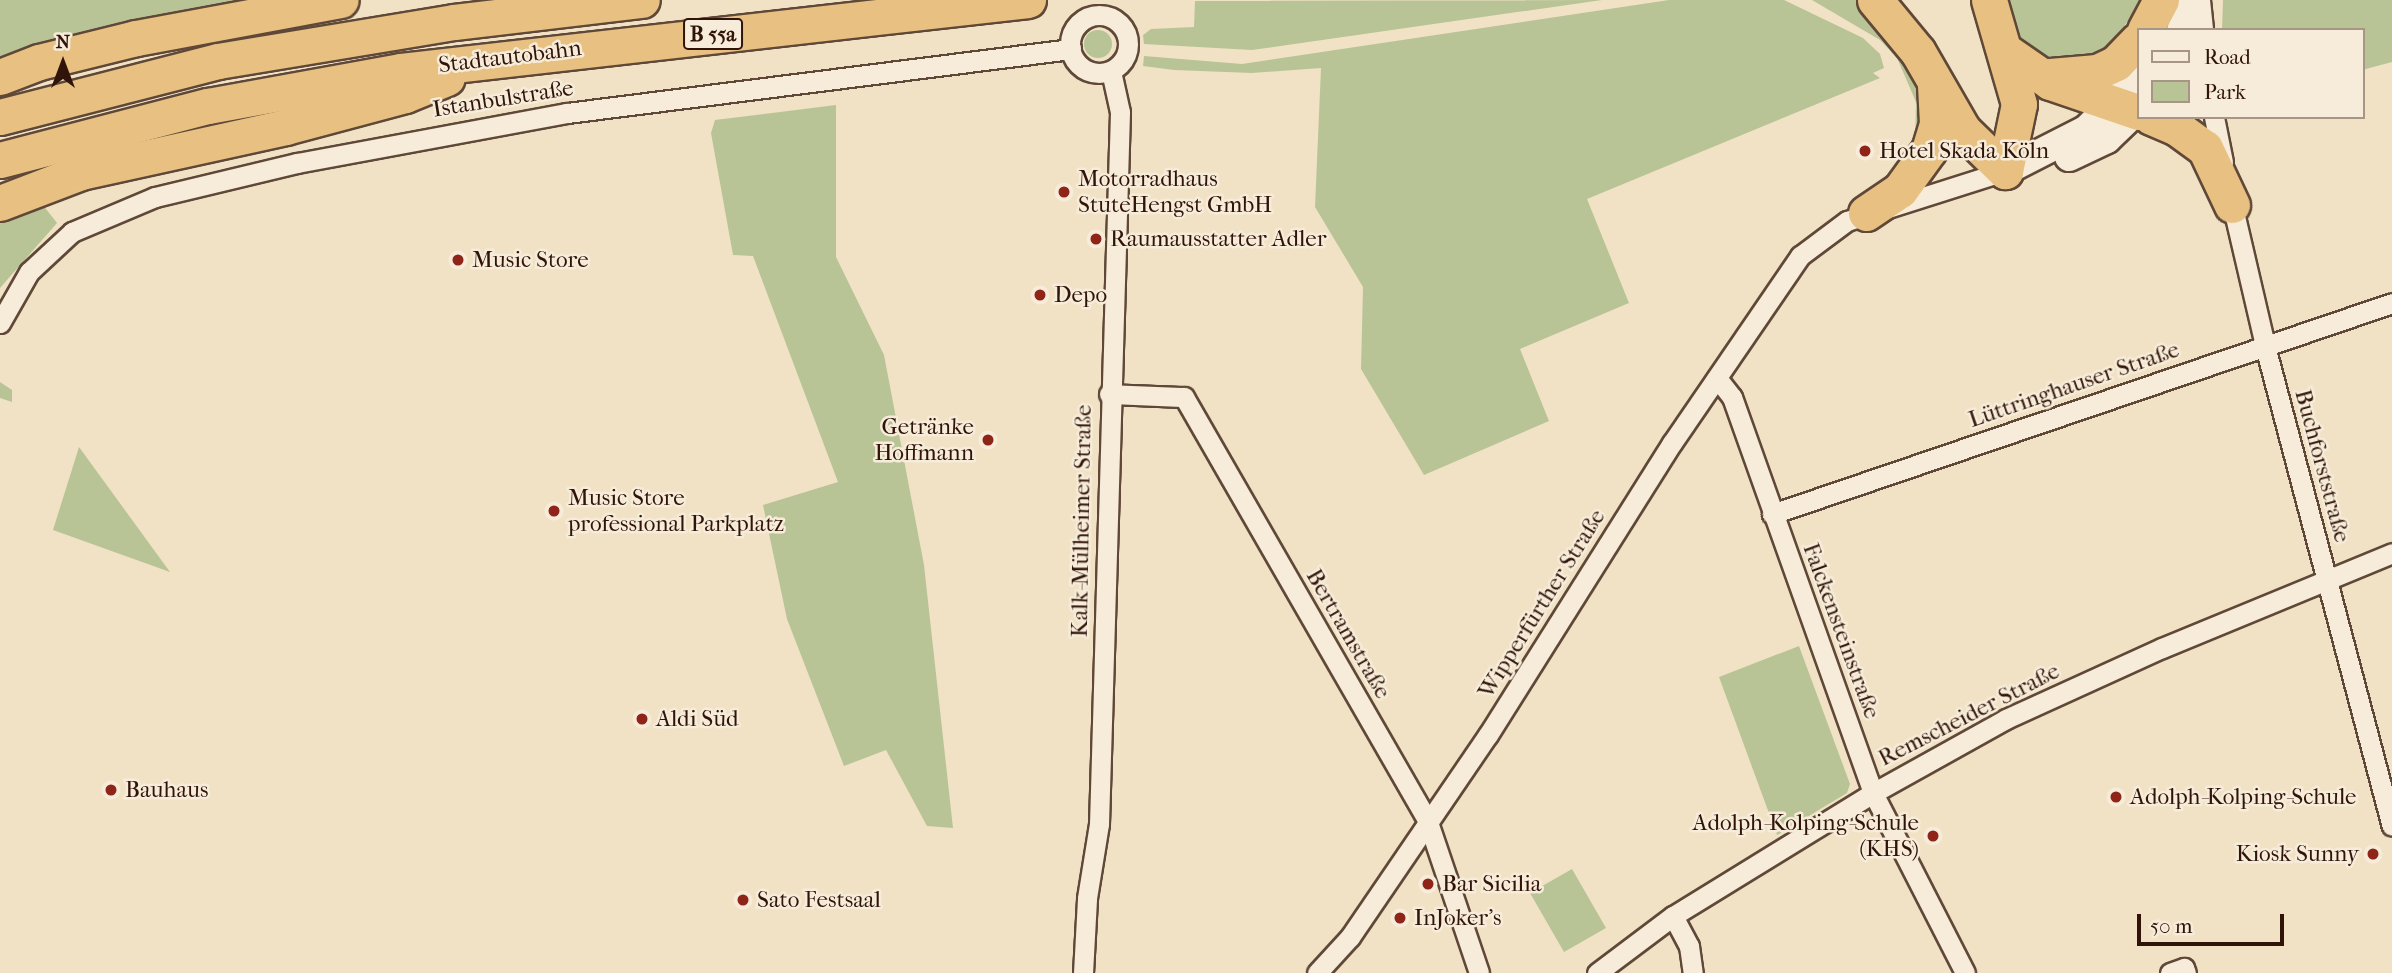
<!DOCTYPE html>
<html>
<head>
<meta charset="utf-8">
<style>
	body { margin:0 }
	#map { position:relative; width:2392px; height:973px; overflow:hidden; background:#f1e2c5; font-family:"IM FELL French Canon",serif }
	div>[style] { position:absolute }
	.green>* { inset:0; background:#b8c496 }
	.round { border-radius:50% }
	.roads { filter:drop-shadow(2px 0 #604838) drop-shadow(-2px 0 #604838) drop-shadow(0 2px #604838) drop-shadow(0 -2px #604838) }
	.street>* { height:19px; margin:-9.5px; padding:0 9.5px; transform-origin:9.5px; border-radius:9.5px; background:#f6ecd9 }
	.street>.ring { margin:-9.5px; padding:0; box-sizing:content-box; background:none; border:19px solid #f6ecd9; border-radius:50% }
	.secondary>* { height:28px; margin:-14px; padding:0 14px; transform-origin:14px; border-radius:14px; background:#f6ecd9 }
	.highway>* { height:35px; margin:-17.5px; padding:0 17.5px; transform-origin:17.5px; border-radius:17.5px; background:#e8c182 }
	.dots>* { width:19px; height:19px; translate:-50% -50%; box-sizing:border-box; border:4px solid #f6ecd9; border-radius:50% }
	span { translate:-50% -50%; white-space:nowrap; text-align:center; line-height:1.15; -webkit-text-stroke:5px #f6ecd9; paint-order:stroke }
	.shield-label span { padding:2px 5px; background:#f6ecd9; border:2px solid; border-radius:5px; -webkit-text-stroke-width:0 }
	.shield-label { font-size:21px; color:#301409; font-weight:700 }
	.street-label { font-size:23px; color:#301409 }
	.poi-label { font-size:23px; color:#301409 }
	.left { translate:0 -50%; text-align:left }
	.right { translate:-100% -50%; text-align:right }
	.legend { position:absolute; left:2137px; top:28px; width:228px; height:91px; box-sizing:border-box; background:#f6ecd9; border:2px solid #a79686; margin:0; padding:9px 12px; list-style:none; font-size:21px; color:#301409 }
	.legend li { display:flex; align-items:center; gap:14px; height:35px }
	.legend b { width:35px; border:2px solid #a79686 }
	.north { position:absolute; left:28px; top:28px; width:70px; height:70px; -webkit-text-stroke:5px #f6ecd9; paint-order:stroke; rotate:0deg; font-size:19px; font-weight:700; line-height:28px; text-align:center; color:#301409 }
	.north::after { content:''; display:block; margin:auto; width:24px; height:32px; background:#301409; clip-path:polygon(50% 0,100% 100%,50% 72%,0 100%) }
	.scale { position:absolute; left:2137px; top:914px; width:147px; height:32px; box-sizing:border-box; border:4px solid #301409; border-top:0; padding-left:9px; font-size:21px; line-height:24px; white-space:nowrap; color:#301409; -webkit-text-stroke:5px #f6ecd9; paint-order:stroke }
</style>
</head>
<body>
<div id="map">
	<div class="green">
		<i style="clip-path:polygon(0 0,274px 0,0 64px)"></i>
		<i style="clip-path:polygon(1602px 0,1252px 50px,1144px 44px,1143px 35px,1151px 29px,1194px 27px,1195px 1px)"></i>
		<i style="clip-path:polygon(1669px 0,1784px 0,1863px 38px,1880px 54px,1884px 68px,1873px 73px,1880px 78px,1587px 199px,1629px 303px,1520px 349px,1549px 421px,1424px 475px,1361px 369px,1363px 287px,1315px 207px,1321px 68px,1252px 73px,1174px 70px,1143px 66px,1144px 56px,1242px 64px)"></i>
		<i style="clip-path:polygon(1812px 0,1856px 0,1885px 25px,1927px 102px,1915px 145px,1916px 102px,1897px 58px,1880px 40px)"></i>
		<i style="clip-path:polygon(2001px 0,2141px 0,2115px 41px,2101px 52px,2054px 66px,2017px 41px)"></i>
		<i style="clip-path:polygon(2223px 0,2392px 0,2392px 62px,2362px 70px,2362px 30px,2222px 30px)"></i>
		<i class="round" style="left:1084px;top:30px;width:28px;height:28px"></i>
		<i style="clip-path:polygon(836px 105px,836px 257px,884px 355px,924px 565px,953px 828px,927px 826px,886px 750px,844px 766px,787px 619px,763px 505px,838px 482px,753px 256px,733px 255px,711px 133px,715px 120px)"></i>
		<i style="clip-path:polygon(39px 200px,57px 223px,0 288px,0 219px)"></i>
		<i style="clip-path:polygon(0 382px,12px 390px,12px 402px,0 398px)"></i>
		<i style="clip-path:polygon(79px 447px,170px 572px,53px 530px)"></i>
		<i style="clip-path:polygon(1799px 646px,1850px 784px,1847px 793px,1777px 835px,1719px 677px)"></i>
		<i style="clip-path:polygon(1572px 869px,1606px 928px,1564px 952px,1530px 893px)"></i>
	</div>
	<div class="roads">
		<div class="street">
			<i style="left:2200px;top:0;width:30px;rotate:84deg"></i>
			<i class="ring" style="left:1070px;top:15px;width:39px;height:39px"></i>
			<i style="left:2214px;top:117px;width:46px;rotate:78.7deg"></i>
			<i style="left:2230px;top:195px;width:155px;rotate:76.9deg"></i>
			<i style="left:2265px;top:346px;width:496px;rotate:75.2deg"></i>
			<i style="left:0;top:323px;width:59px;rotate:-60.4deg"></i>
			<i style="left:29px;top:272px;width:59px;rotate:-42.9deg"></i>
			<i style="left:72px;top:232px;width:90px;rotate:-22.9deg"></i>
			<i style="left:155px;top:197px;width:146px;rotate:-13.5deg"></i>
			<i style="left:297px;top:163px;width:275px;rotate:-10.5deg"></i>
			<i style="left:567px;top:113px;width:508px;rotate:-7.24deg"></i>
			<i style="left:1717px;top:378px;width:24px;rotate:52deg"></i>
			<i style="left:1732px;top:397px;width:420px;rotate:70.4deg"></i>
			<i style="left:1873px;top:793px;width:202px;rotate:62.9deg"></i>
			<i style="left:1109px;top:394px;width:75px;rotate:2.3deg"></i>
			<i style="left:1184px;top:397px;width:490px;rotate:60.1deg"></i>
			<i style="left:1428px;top:822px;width:159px;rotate:71.3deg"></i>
			<i style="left:1772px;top:514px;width:655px;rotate:-18.79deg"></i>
			<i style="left:1673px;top:916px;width:34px;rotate:62deg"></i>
			<i style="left:1689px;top:946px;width:27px;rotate:82deg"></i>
			<i style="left:1083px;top:973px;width:75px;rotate:-86.9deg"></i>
			<i style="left:1087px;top:898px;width:75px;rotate:-80.8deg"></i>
			<i style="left:1099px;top:824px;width:712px;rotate:-88.31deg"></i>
			<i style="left:1120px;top:112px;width:42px;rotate:-102.4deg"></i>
			<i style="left:1317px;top:973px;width:49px;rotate:-47.5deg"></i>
			<i style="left:1350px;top:937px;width:245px;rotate:-55.7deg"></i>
			<i style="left:1488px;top:735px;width:345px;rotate:-57.8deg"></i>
			<i style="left:1672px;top:443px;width:227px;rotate:-55.6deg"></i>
			<i style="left:1800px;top:256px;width:59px;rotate:-36.7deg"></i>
			<i style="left:1847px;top:221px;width:166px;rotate:-17.6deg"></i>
			<i style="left:1597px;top:973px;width:95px;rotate:-36.9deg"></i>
			<i style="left:1673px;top:916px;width:235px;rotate:-31.6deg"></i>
			<i style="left:1873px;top:793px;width:152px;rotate:-29.1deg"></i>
			<i style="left:2006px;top:719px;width:171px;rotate:-24.5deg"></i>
			<i style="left:2162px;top:648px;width:249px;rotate:-22.4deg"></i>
			<i style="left:2170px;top:973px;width:15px;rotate:-20deg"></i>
			<i style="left:2184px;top:968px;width:5px;rotate:68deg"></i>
		</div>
		<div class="secondary">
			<i style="left:2181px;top:30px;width:32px;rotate:-70deg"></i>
			<i style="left:2069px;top:157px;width:42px;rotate:-25.3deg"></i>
			<i style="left:2107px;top:139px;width:43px;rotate:-44.1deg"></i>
			<i style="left:2005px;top:171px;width:92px;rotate:-27.1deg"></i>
			<i style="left:2087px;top:129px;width:54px;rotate:-45deg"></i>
			<i style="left:2125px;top:91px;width:26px;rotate:-61deg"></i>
		</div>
		<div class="highway">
			<i style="left:1875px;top:0;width:67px;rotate:50.4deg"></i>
			<i style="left:1918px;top:52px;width:90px;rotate:60deg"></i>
			<i style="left:1963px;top:130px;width:59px;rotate:44.3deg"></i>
			<i style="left:2005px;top:171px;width:68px;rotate:-78.2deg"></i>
			<i style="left:2019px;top:104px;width:108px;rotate:-106.1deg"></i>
			<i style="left:2145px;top:30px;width:34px;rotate:-62deg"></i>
			<i style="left:2004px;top:50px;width:56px;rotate:34.8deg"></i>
			<i style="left:2050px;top:82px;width:93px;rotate:18.8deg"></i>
			<i style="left:2050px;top:76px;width:47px;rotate:-4.9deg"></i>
			<i style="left:2097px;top:72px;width:21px;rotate:-25deg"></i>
			<i style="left:2116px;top:63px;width:32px;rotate:-46deg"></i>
			<i style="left:0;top:77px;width:42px;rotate:-21deg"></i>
			<i style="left:39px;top:62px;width:100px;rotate:-13.9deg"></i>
			<i style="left:136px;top:38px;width:208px;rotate:-10.5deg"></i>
			<i style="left:0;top:117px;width:225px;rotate:-14.4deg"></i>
			<i style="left:218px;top:61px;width:239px;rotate:-9.4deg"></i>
			<i style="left:454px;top:22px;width:189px;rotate:-6.7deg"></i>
			<i style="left:2151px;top:117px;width:28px;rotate:23deg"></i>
			<i style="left:2177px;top:128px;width:34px;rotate:36deg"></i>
			<i style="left:2205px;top:148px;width:63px;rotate:64.7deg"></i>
			<i style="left:0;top:160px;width:215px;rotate:-14.6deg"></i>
			<i style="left:208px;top:106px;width:196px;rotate:-10.3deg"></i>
			<i style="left:401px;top:71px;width:631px;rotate:-6.46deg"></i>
			<i style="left:0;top:203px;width:87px;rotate:-20.9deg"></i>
			<i style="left:81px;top:172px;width:209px;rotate:-12.4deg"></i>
			<i style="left:285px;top:127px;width:124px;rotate:-14.9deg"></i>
			<i style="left:405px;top:95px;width:45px;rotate:-22deg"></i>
			<i style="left:1866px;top:213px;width:41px;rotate:-34.1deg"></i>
			<i style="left:1900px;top:190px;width:49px;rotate:-54.1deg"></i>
			<i style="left:1929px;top:150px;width:28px;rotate:-73deg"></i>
			<i style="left:1937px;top:123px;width:37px;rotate:-93deg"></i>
		</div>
	</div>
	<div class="dots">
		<i style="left:1865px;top:151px;background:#8f2418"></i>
		<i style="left:1064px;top:192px;background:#8f2418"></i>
		<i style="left:1096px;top:239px;background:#8f2418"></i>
		<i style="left:458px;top:260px;background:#8f2418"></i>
		<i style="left:1040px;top:295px;background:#8f2418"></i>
		<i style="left:988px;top:440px;background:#8f2418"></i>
		<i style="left:554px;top:511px;background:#8f2418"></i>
		<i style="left:642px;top:719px;background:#8f2418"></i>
		<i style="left:111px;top:790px;background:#8f2418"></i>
		<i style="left:2116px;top:797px;background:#8f2418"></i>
		<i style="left:1933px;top:836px;background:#8f2418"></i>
		<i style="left:2373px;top:854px;background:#8f2418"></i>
		<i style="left:1428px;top:884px;background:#8f2418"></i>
		<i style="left:743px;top:900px;background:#8f2418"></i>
		<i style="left:1400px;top:918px;background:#8f2418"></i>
	</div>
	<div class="shield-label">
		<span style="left:713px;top:34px">B 55a</span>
	</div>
	<div class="street-label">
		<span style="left:510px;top:57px;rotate:-7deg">Stadtautobahn</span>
		<span style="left:503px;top:99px;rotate:-9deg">Istanbulstraße</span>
		<span style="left:2074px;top:385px;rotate:-19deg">Lüttringhauser Straße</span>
		<span style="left:2322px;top:466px;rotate:75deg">Buchforststraße</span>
		<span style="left:1082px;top:521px;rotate:-89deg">Kalk-Mülheimer Straße</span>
		<span style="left:1542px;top:604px;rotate:-58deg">Wipperfürther Straße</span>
		<span style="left:1841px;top:631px;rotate:70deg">Falckensteinstraße</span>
		<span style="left:1348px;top:634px;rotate:60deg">Bertramstraße</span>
		<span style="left:1969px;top:715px;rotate:-27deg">Remscheider Straße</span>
	</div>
	<div class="poi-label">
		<span class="left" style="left:1879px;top:151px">Hotel Skada Köln</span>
		<span class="left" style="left:1078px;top:192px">Motorradhaus<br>StuteHengst GmbH</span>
		<span class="left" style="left:1110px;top:239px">Raumausstatter Adler</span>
		<span class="left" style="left:472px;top:260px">Music Store</span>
		<span class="left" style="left:1054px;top:295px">Depo</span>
		<span class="right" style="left:974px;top:440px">Getränke<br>Hoffmann</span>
		<span class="left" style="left:568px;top:511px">Music Store<br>professional Parkplatz</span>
		<span class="left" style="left:656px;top:719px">Aldi Süd</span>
		<span class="left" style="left:125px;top:790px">Bauhaus</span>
		<span class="left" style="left:2130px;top:797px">Adolph-Kolping-Schule</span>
		<span class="right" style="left:1919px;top:836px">Adolph-Kolping-Schule<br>(KHS)</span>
		<span class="right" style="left:2359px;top:854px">Kiosk Sunny</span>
		<span class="left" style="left:1442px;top:884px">Bar Sicilia</span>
		<span class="left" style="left:757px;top:900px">Sato Festsaal</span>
		<span class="left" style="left:1414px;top:918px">InJoker's</span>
	</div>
	<ul class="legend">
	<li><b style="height:9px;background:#f6ecd9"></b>Road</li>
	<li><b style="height:19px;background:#b8c496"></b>Park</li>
	</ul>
	<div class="north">N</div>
	<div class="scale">50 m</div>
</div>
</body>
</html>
